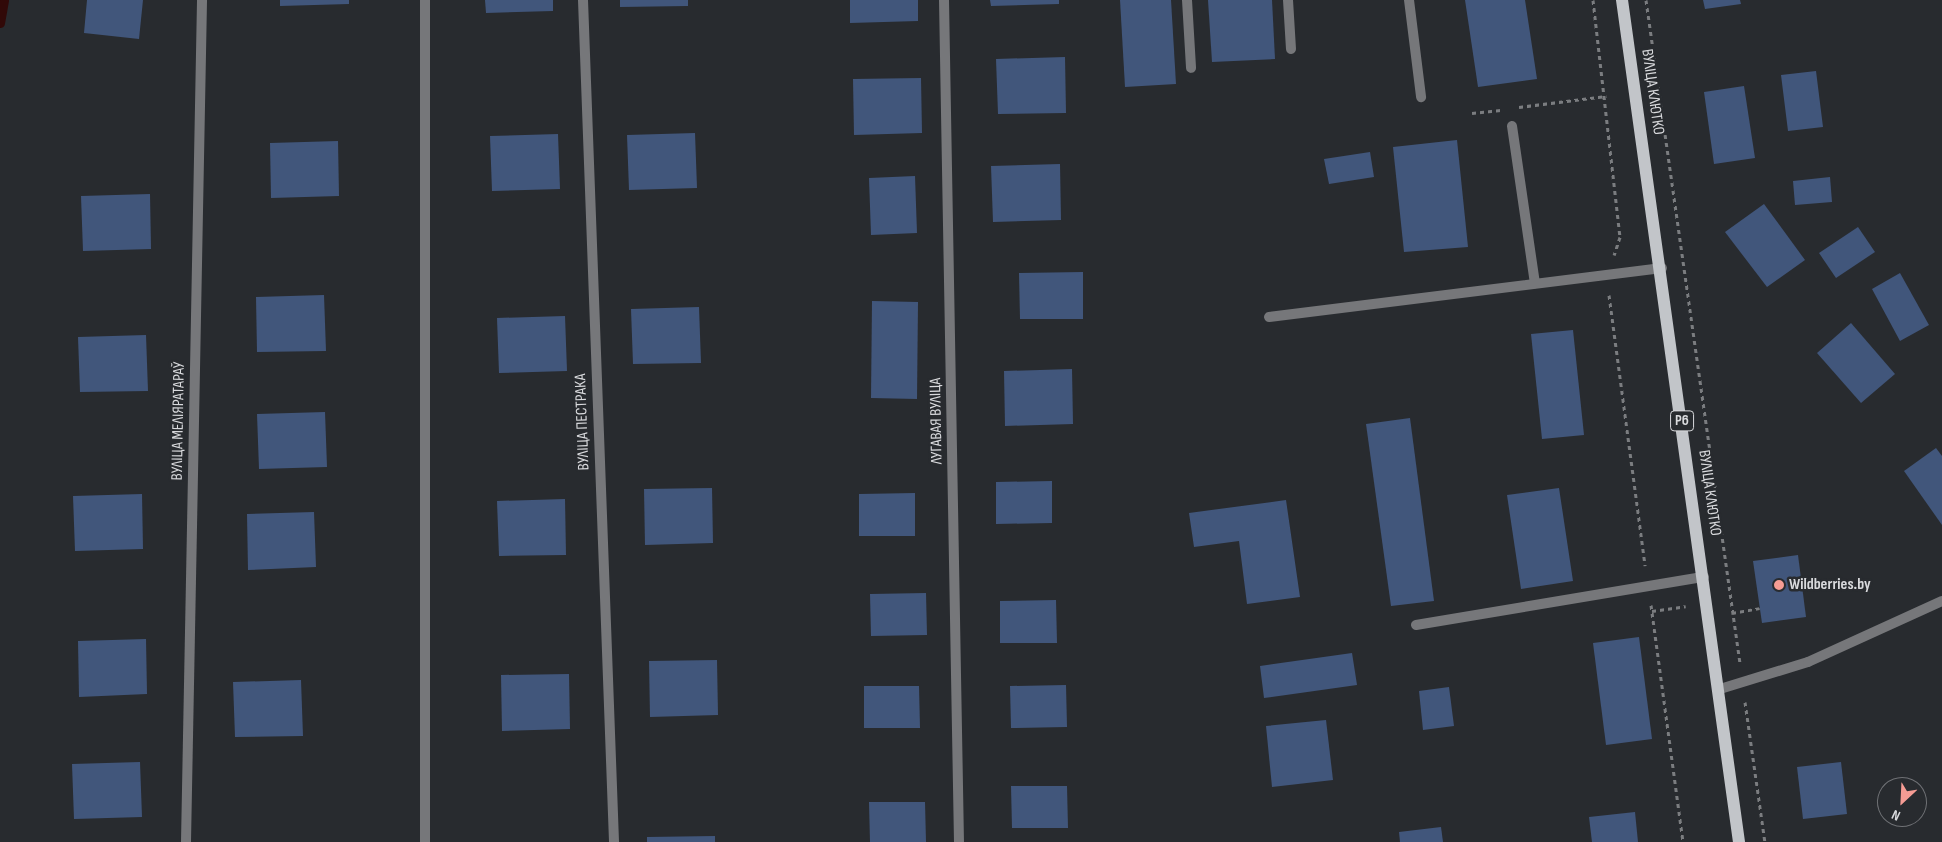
<!DOCTYPE html>
<html>
<head>
<meta charset="utf-8">
<style>
	body { margin:0 }
	#map { position:relative; width:1942px; height:842px; overflow:hidden; background:#282b2f; font-family:"Sofia Sans Condensed",sans-serif }
	div>[style] { position:absolute }
	.stream>* { height:9px; margin:-4.5px; padding:0 4.5px; transform-origin:4.5px; border-radius:4.5px; background:#310908 }
	.building>* { inset:0; background:#41567b }
	.path>* { height:3px; margin-top:-1.5px; transform-origin:0; background:repeating-linear-gradient(90deg,#7b7d80 0 4px,transparent 0 8px) }
	.service>* { height:10px; margin:-5px; padding:0 5px; transform-origin:5px; border-radius:5px; background:#76777a }
	.minor>* { height:10px; margin:-5px; padding:0 5px; transform-origin:5px; border-radius:5px; background:#76777a }
	.primary>* { height:12px; margin:-6px; padding:0 6px; transform-origin:6px; border-radius:6px; background:#c2c5c9 }
	.dots>* { width:14px; height:14px; translate:-50% -50%; box-sizing:border-box; border:2px solid #282b2f; border-radius:50% }
	span { translate:-50% -50%; white-space:nowrap; text-align:center; line-height:1.15; -webkit-text-stroke:5px #282b2f; paint-order:stroke }
	.shield-label span { padding:1px 4px; background:#282b2f; border:1px solid; border-radius:4px; -webkit-text-stroke-width:0 }
	.shield-label { font-size:15px; color:#d9dadd; font-weight:700 }
	.street-label { font-size:16px; color:#d9dadd }
	.poi-label { font-size:16px; color:#d9dadd; font-weight:700 }
	.left { translate:0 -50%; text-align:left }
	.north { position:absolute; left:1877px; top:777px; width:50px; height:50px; box-sizing:border-box; background:#282b2f; border:1px solid #6f7175; border-radius:50%; rotate:205deg; font-size:14px; font-weight:700; line-height:20px; text-align:center; color:#d9dadd }
	.north::after { content:''; display:block; margin:auto; width:18px; height:22px; background:#f59c94; clip-path:polygon(50% 0,100% 100%,50% 72%,0 100%) }
</style>
</head>
<body>
<div id="map">
	<div class="stream">
		<i style="left:0;top:23px;width:23px;rotate:-80deg"></i>
	</div>
	<div class="building">
		<i style="clip-path:polygon(87px 0,143px 0,139px 39px,84px 33px)"></i>
		<i style="clip-path:polygon(280px 0,349px 0,349px 4px,280px 6px)"></i>
		<i style="clip-path:polygon(485px 0,553px 0,553px 11px,486px 13px)"></i>
		<i style="clip-path:polygon(620px 0,688px 0,688px 6px,620px 7px)"></i>
		<i style="clip-path:polygon(850px 0,918px 0,918px 21px,850px 23px)"></i>
		<i style="clip-path:polygon(990px 0,1059px 0,1059px 4px,991px 6px)"></i>
		<i style="clip-path:polygon(1120px 0,1171px 0,1176px 84px,1125px 87px)"></i>
		<i style="clip-path:polygon(1208px 0,1272px 0,1275px 59px,1212px 62px)"></i>
		<i style="clip-path:polygon(1465px 0,1525px 0,1537px 79px,1478px 87px)"></i>
		<i style="clip-path:polygon(1703px 0,1740px 0,1741px 4px,1705px 9px)"></i>
		<i style="clip-path:polygon(1065px 57px,1066px 113px,998px 114px,996px 59px)"></i>
		<i style="clip-path:polygon(1816px 71px,1823px 127px,1788px 131px,1781px 75px)"></i>
		<i style="clip-path:polygon(921px 78px,922px 133px,854px 135px,853px 79px)"></i>
		<i style="clip-path:polygon(1744px 86px,1755px 158px,1714px 164px,1704px 92px)"></i>
		<i style="clip-path:polygon(695px 133px,697px 188px,629px 190px,627px 135px)"></i>
		<i style="clip-path:polygon(558px 134px,560px 189px,492px 191px,490px 136px)"></i>
		<i style="clip-path:polygon(1457px 140px,1468px 247px,1404px 252px,1393px 147px)"></i>
		<i style="clip-path:polygon(338px 141px,339px 196px,271px 198px,270px 143px)"></i>
		<i style="clip-path:polygon(1370px 152px,1374px 177px,1329px 184px,1324px 159px)"></i>
		<i style="clip-path:polygon(1060px 164px,1061px 220px,993px 222px,991px 166px)"></i>
		<i style="clip-path:polygon(915px 176px,917px 233px,871px 235px,869px 178px)"></i>
		<i style="clip-path:polygon(1830px 177px,1832px 202px,1795px 205px,1793px 181px)"></i>
		<i style="clip-path:polygon(150px 194px,151px 249px,83px 251px,81px 196px)"></i>
		<i style="clip-path:polygon(1764px 204px,1805px 260px,1767px 287px,1725px 232px)"></i>
		<i style="clip-path:polygon(1858px 227px,1875px 252px,1836px 278px,1819px 253px)"></i>
		<i style="clip-path:polygon(1083px 272px,1083px 319px,1020px 319px,1019px 273px)"></i>
		<i style="clip-path:polygon(1900px 273px,1929px 325px,1900px 341px,1872px 289px)"></i>
		<i style="clip-path:polygon(324px 295px,326px 351px,257px 352px,256px 297px)"></i>
		<i style="clip-path:polygon(872px 301px,918px 302px,917px 399px,871px 398px)"></i>
		<i style="clip-path:polygon(699px 307px,701px 363px,633px 364px,631px 309px)"></i>
		<i style="clip-path:polygon(565px 316px,567px 371px,499px 373px,497px 318px)"></i>
		<i style="clip-path:polygon(1851px 323px,1895px 374px,1861px 403px,1817px 353px)"></i>
		<i style="clip-path:polygon(1573px 330px,1584px 435px,1542px 439px,1531px 334px)"></i>
		<i style="clip-path:polygon(146px 335px,148px 391px,80px 392px,78px 337px)"></i>
		<i style="clip-path:polygon(1072px 369px,1073px 424px,1005px 426px,1004px 371px)"></i>
		<i style="clip-path:polygon(325px 412px,327px 467px,259px 469px,257px 414px)"></i>
		<i style="clip-path:polygon(1410px 418px,1434px 601px,1391px 606px,1366px 424px)"></i>
		<i style="clip-path:polygon(1936px 448px,1942px 456px,1942px 525px,1904px 471px)"></i>
		<i style="clip-path:polygon(1052px 481px,1052px 523px,996px 524px,996px 482px)"></i>
		<i style="clip-path:polygon(712px 488px,713px 543px,645px 545px,644px 489px)"></i>
		<i style="clip-path:polygon(1559px 488px,1573px 581px,1521px 589px,1507px 495px)"></i>
		<i style="clip-path:polygon(915px 493px,915px 536px,859px 536px,859px 494px)"></i>
		<i style="clip-path:polygon(142px 494px,143px 549px,75px 551px,73px 496px)"></i>
		<i style="clip-path:polygon(565px 499px,566px 555px,499px 556px,497px 501px)"></i>
		<i style="clip-path:polygon(1286px 500px,1300px 597px,1247px 604px,1239px 541px,1194px 547px,1189px 513px)"></i>
		<i style="clip-path:polygon(314px 512px,316px 567px,248px 570px,247px 514px)"></i>
		<i style="clip-path:polygon(1798px 555px,1806px 617px,1762px 623px,1753px 561px)"></i>
		<i style="clip-path:polygon(926px 593px,927px 635px,871px 636px,870px 594px)"></i>
		<i style="clip-path:polygon(1056px 600px,1057px 643px,1000px 643px,1000px 601px)"></i>
		<i style="clip-path:polygon(1639px 637px,1652px 739px,1606px 745px,1593px 643px)"></i>
		<i style="clip-path:polygon(146px 639px,147px 694px,79px 697px,78px 641px)"></i>
		<i style="clip-path:polygon(1352px 653px,1357px 685px,1264px 698px,1260px 666px)"></i>
		<i style="clip-path:polygon(717px 660px,718px 715px,650px 717px,649px 661px)"></i>
		<i style="clip-path:polygon(569px 674px,570px 729px,502px 731px,501px 675px)"></i>
		<i style="clip-path:polygon(301px 680px,303px 736px,235px 737px,233px 682px)"></i>
		<i style="clip-path:polygon(1066px 685px,1067px 727px,1011px 728px,1010px 686px)"></i>
		<i style="clip-path:polygon(864px 686px,919px 686px,920px 728px,864px 728px)"></i>
		<i style="clip-path:polygon(1449px 687px,1454px 726px,1423px 730px,1419px 691px)"></i>
		<i style="clip-path:polygon(1326px 720px,1333px 780px,1272px 787px,1266px 726px)"></i>
		<i style="clip-path:polygon(140px 762px,142px 817px,74px 819px,72px 764px)"></i>
		<i style="clip-path:polygon(1841px 762px,1847px 814px,1803px 819px,1797px 767px)"></i>
		<i style="clip-path:polygon(1011px 786px,1067px 786px,1068px 828px,1012px 828px)"></i>
		<i style="clip-path:polygon(869px 802px,925px 802px,926px 842px,870px 842px)"></i>
		<i style="clip-path:polygon(1635px 812px,1638px 842px,1592px 842px,1589px 817px)"></i>
		<i style="clip-path:polygon(1441px 827px,1443px 842px,1400px 842px,1399px 832px)"></i>
		<i style="clip-path:polygon(715px 836px,715px 842px,647px 842px,647px 837px)"></i>
	</div>
	<div class="path">
		<i style="left:1593px;top:0;width:239px;rotate:83.5deg"></i>
		<i style="left:1620px;top:237px;width:19px;rotate:108deg"></i>
		<i style="left:1646px;top:0;width:670px;rotate:81.93deg"></i>
		<i style="left:1519px;top:107px;width:88px;rotate:-7.2deg"></i>
		<i style="left:1472px;top:113px;width:29px;rotate:-6deg"></i>
		<i style="left:1609px;top:295px;width:273px;rotate:82.4deg"></i>
		<i style="left:1651px;top:605px;width:239px;rotate:82.3deg"></i>
		<i style="left:1652px;top:611px;width:34px;rotate:-8deg"></i>
		<i style="left:1732px;top:613px;width:28px;rotate:-10deg"></i>
		<i style="left:1745px;top:702px;width:141px;rotate:81.9deg"></i>
	</div>
	<div class="service">
		<i style="left:1187px;top:0;width:68px;rotate:86.6deg"></i>
		<i style="left:1288px;top:0;width:49px;rotate:86.5deg"></i>
		<i style="left:1409px;top:0;width:98px;rotate:82.9deg"></i>
		<i style="left:1512px;top:126px;width:159px;rotate:81.7deg"></i>
		<i style="left:1269px;top:317px;width:396px;rotate:-7.1deg"></i>
		<i style="left:1416px;top:625px;width:292px;rotate:-9.5deg"></i>
		<i style="left:425px;top:842px;width:842px;rotate:-90deg"></i>
	</div>
	<div class="minor">
		<i style="left:583px;top:0;width:843px;rotate:87.89deg"></i>
		<i style="left:944px;top:0;width:842px;rotate:88.98deg"></i>
		<i style="left:1720px;top:689px;width:92px;rotate:-17.1deg"></i>
		<i style="left:1808px;top:662px;width:147px;rotate:-24.5deg"></i>
		<i style="left:186px;top:842px;width:842px;rotate:-88.91deg"></i>
	</div>
	<div class="primary">
		<i style="left:1622px;top:0;width:850px;rotate:82.09deg"></i>
	</div>
	<div class="dots">
		<i style="left:1779px;top:585px;background:#f59c94"></i>
	</div>
	<div class="shield-label">
		<span style="left:1682px;top:421px">Р6</span>
	</div>
	<div class="street-label">
		<span style="left:1652px;top:92px;rotate:82deg">ВУЛІЦА КЛЮТКО</span>
		<span style="left:179px;top:421px;rotate:-89deg">ВУЛІЦА МЕЛІЯРАТАРАЎ</span>
		<span style="left:937px;top:421px;rotate:-91deg">ЛУГАВАЯ ВУЛІЦА</span>
		<span style="left:583px;top:422px;rotate:-92deg">ВУЛІЦА ПЕСТРАКА</span>
		<span style="left:1709px;top:493px;rotate:82deg">ВУЛІЦА КЛЮТКО</span>
	</div>
	<div class="poi-label">
		<span class="left" style="left:1789px;top:585px">Wildberries.by</span>
	</div>
	<div class="north">N</div>
</div>
</body>
</html>
